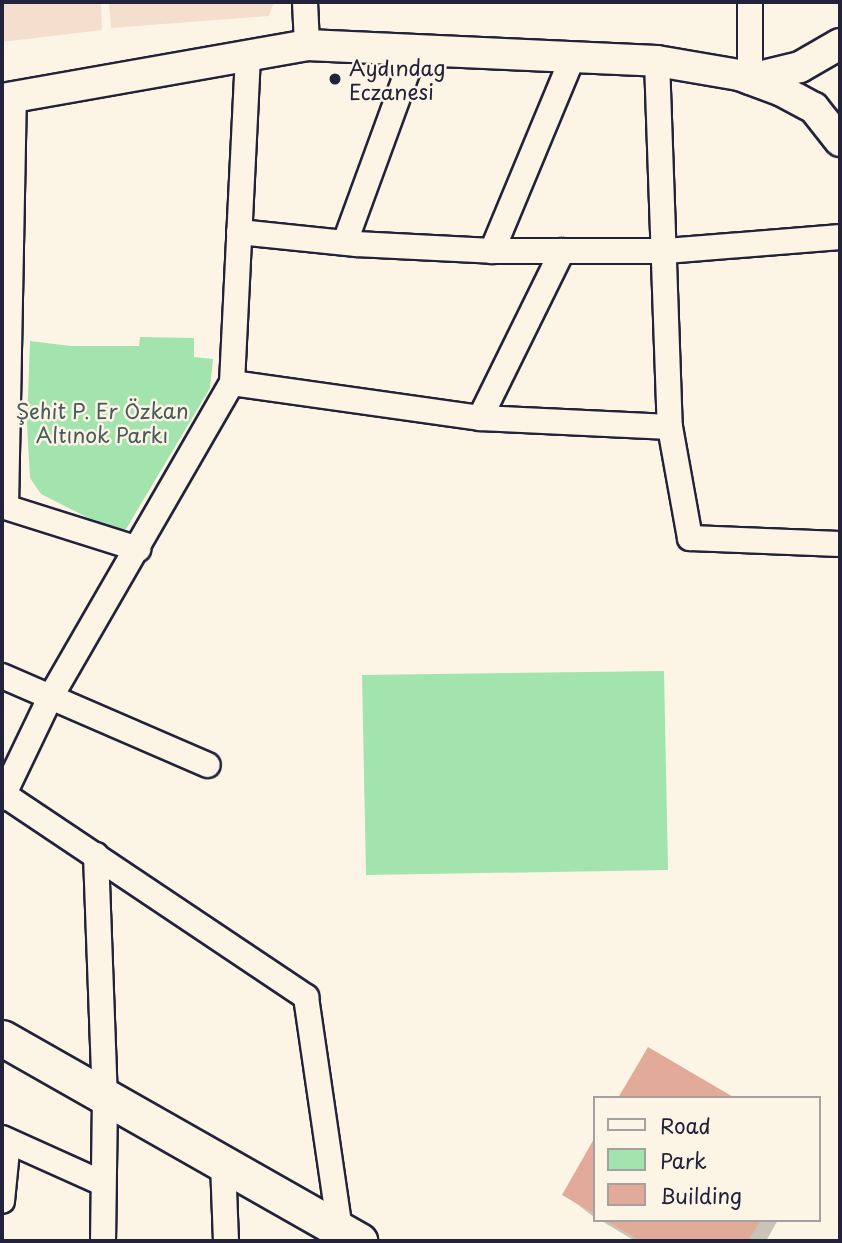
<!DOCTYPE html>
<html>
<head>
<meta charset="utf-8">
<style>
	body { margin:0 }
	#map { position:relative; width:842px; height:1243px; overflow:hidden; background:#fcf5e5; font-family:"Playpen Sans",sans-serif }
	div>[style] { position:absolute }
	.built>* { inset:0; background:#f4dfce }
	.green>* { inset:0; background:#a3e3ad }
	.shadow>* { inset:0; background:#0003 }
	.building>* { inset:0; background:#e2ab99 }
	.roads { filter:drop-shadow(2px 0 #22223b) drop-shadow(-2px 0 #22223b) drop-shadow(0 2px #22223b) drop-shadow(0 -2px #22223b) }
	.minor>* { height:24px; margin:-12px; padding:0 12px; transform-origin:12px; border-radius:12px; background:#fcf5e5 }
	.tertiary>* { height:30px; margin:-15px; padding:0 15px; transform-origin:15px; border-radius:15px; background:#fcf5e5 }
	.secondary>* { height:35px; margin:-17.5px; padding:0 17.5px; transform-origin:17.5px; border-radius:17.5px; background:#fcf5e5 }
	.dots>* { width:19px; height:19px; translate:-50% -50%; box-sizing:border-box; border:4px solid #fcf5e5; border-radius:50% }
	span { translate:-50% -50%; white-space:nowrap; text-align:center; line-height:1.15; -webkit-text-stroke:5px #fcf5e5; paint-order:stroke }
	.poi-label { font-size:21px; color:#22223b }
	.left { translate:0 -50%; text-align:left }
	.park-label { font-size:21px; color:#495c5d }
	.frame { position:absolute; inset:0; border:4px solid #22223b; pointer-events:none }
	.legend { position:absolute; left:593px; top:1096px; width:228px; height:126px; box-sizing:border-box; background:#fcf5e5; border:2px solid #a5a1a1; margin:0; padding:9px 12px; list-style:none; font-size:21px; color:#22223b }
	.legend li { display:flex; align-items:center; gap:14px; height:35px }
	.legend b { width:35px; border:2px solid #a5a1a1 }
</style>
</head>
<body>
<div id="map">
	<div class="built">
		<i style="clip-path:polygon(2px 2px,101px 2px,102px 30px,2px 42px)"></i>
		<i style="clip-path:polygon(109px 2px,274px 2px,269px 16px,111px 28px)"></i>
	</div>
	<div class="green">
		<i style="clip-path:polygon(140px 337px,194px 338px,194px 357px,213px 359px,210px 388px,126px 529px,116px 532px,41px 494px,30px 478px,27px 424px,30px 341px,71px 346px,139px 346px)"></i>
		<i style="clip-path:polygon(664px 671px,668px 870px,366px 875px,362px 675px)"></i>
	</div>
	<div class="shadow">
		<i style="clip-path:polygon(595px 1140px,595px 1218px,564px 1194px)"></i>
		<i style="clip-path:polygon(600px 1220px,778px 1220px,766px 1241px,635px 1241px)"></i>
	</div>
	<div class="building">
		<i style="clip-path:polygon(648px 1047px,735px 1098px,618px 1098px)"></i>
		<i style="clip-path:polygon(595px 1137px,595px 1214px,562px 1195px)"></i>
		<i style="clip-path:polygon(605px 1220px,761px 1220px,748px 1241px,641px 1241px)"></i>
	</div>
	<div class="roads">
		<div class="minor">
			<i style="left:305px;top:2px;width:43px;rotate:87.3deg"></i>
			<i style="left:657px;top:61px;width:366px;rotate:88deg"></i>
			<i style="left:670px;top:427px;width:113px;rotate:79.8deg"></i>
			<i style="left:690px;top:538px;width:150px;rotate:2.3deg"></i>
			<i style="left:750px;top:79px;width:77px;rotate:-90deg"></i>
			<i style="left:239px;top:232px;width:118px;rotate:5.9deg"></i>
			<i style="left:356px;top:244px;width:136px;rotate:2.9deg"></i>
			<i style="left:492px;top:251px;width:174px"></i>
			<i style="left:666px;top:251px;width:175px;rotate:-4.6deg"></i>
			<i style="left:345px;top:242px;width:203px;rotate:-69.9deg"></i>
			<i style="left:492px;top:251px;width:208px;rotate:-67.4deg"></i>
			<i style="left:232px;top:383px;width:250px;rotate:8deg"></i>
			<i style="left:480px;top:418px;width:190px;rotate:2.7deg"></i>
			<i style="left:480px;top:418px;width:186px;rotate:-63.8deg"></i>
			<i style="left:2px;top:506px;width:143px;rotate:17.5deg"></i>
			<i style="left:6px;top:507px;width:410px;rotate:-88.9deg"></i>
			<i style="left:2px;top:676px;width:224px;rotate:23.4deg"></i>
			<i style="left:3px;top:794px;width:365px;rotate:33.8deg"></i>
			<i style="left:306px;top:997px;width:235px;rotate:81.7deg"></i>
			<i style="left:2px;top:798px;width:111px;rotate:-64.4deg"></i>
			<i style="left:50px;top:698px;width:364px;rotate:-60deg"></i>
			<i style="left:232px;top:383px;width:326px;rotate:-87.2deg"></i>
			<i style="left:96px;top:855px;width:244px;rotate:87.9deg"></i>
			<i style="left:105px;top:1099px;width:142px;rotate:90.8deg"></i>
			<i style="left:2px;top:1138px;width:110px;rotate:24.2deg"></i>
			<i style="left:223px;top:1163px;width:78px;rotate:87.8deg"></i>
			<i style="left:2px;top:1201px;width:60px;rotate:-84.3deg"></i>
		</div>
		<div class="tertiary">
			<i style="left:750px;top:79px;width:51px;rotate:-13.5deg"></i>
			<i style="left:800px;top:67px;width:46px;rotate:-29.9deg"></i>
			<i style="left:2px;top:99px;width:310px;rotate:-10deg"></i>
			<i style="left:307px;top:45px;width:350px;rotate:2.6deg"></i>
			<i style="left:657px;top:61px;width:83px;rotate:9.7deg"></i>
			<i style="left:739px;top:75px;width:46px;rotate:20.4deg"></i>
			<i style="left:782px;top:91px;width:36px;rotate:28deg"></i>
			<i style="left:814px;top:108px;width:42px;rotate:51.8deg"></i>
		</div>
		<div class="secondary">
			<i style="left:2px;top:1038px;width:411px;rotate:29.6deg"></i>
		</div>
	</div>
	<div class="dots">
		<i style="left:335px;top:79px;background:#22223b"></i>
	</div>
	<div class="poi-label">
		<span class="left" style="left:349px;top:79px">Aydındag<br>Eczanesi</span>
	</div>
	<div class="park-label">
		<span style="left:102px;top:422px">Şehit P. Er Özkan<br>Altınok Parkı</span>
	</div>
	<div class="frame"></div>
	<ul class="legend">
	<li><b style="height:9px;background:#fcf5e5"></b>Road</li>
	<li><b style="height:19px;background:#a3e3ad"></b>Park</li>
	<li><b style="height:19px;background:#e2ab99"></b>Building</li>
	</ul>
</div>
</body>
</html>
